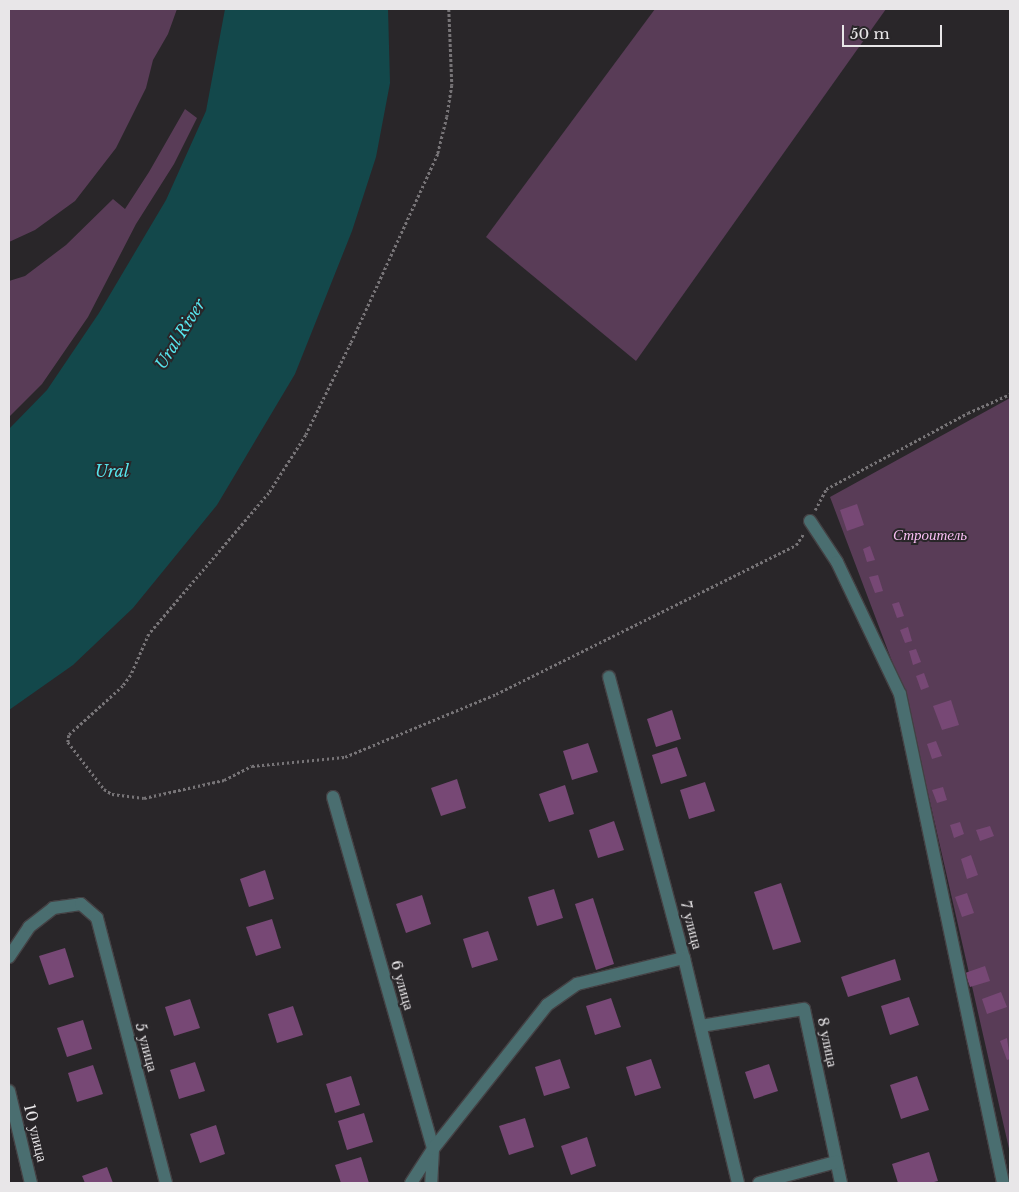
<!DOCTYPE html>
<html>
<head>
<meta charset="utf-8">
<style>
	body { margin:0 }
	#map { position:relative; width:1019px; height:1192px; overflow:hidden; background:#292629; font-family:"Libre Baskerville",serif }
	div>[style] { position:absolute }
	.green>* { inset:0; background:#593c57 }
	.water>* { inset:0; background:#13484b }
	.building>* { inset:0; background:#774875 }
	.path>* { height:2.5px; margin-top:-1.25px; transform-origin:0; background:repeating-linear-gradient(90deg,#777477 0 2.5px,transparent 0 5px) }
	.roads { filter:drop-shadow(1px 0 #444144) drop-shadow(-1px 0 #444144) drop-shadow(0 1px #444144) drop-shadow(0 -1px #444144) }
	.street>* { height:12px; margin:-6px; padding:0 6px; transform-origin:6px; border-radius:6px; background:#4a6e70 }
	span { translate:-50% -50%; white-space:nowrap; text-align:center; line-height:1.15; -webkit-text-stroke:4px #292629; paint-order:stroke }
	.park-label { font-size:15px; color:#f9bff4; font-style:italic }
	.street-label { font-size:15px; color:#e8e6e8 }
	.water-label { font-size:16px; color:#57e5ed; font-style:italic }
	.frame { position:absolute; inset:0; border:10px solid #e8e6e8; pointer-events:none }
	.scale { position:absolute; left:842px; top:25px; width:100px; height:22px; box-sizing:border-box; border:2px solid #e8e6e8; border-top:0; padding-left:6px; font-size:15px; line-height:18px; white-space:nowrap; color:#e8e6e8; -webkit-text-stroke:4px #292629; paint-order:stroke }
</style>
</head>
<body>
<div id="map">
	<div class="green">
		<i style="clip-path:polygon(9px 9px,177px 9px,168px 34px,153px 60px,146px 88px,116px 148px,75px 201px,35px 230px,9px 242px)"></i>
		<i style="clip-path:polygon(655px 9px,886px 9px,636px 361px,486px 237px)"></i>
		<i style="clip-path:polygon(185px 109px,197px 118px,174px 164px,136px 224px,88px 317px,42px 384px,9px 417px,9px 281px,25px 276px,66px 245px,113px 199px,125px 209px,149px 172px)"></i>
		<i style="clip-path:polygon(1010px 398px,1010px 1153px,907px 701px,830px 497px)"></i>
	</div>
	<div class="water">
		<i style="clip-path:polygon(225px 9px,388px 9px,390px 83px,376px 157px,352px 231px,295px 374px,217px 505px,133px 608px,73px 665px,9px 710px,9px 429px,47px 390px,99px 313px,166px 200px,206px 111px)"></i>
	</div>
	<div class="building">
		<i style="clip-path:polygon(857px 504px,864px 525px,847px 531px,840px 510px)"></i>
		<i style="clip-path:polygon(870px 546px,875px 560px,867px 562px,863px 549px)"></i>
		<i style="clip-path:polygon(878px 575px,883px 591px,875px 593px,869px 577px)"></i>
		<i style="clip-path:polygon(899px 602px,904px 616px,897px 618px,892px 604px)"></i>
		<i style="clip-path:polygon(908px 627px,912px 641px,905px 643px,900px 630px)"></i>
		<i style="clip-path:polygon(916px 649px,921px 662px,913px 665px,909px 651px)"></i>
		<i style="clip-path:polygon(924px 673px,929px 687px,921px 690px,916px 676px)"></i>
		<i style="clip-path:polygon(951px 700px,959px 725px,942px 730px,933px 706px)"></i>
		<i style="clip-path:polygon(672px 710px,681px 739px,656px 747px,647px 719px)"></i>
		<i style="clip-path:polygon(936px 741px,942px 756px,932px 759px,927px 744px)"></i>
		<i style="clip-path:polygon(588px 743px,598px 772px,572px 780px,563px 751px)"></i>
		<i style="clip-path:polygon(677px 747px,687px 776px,661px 784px,652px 755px)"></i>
		<i style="clip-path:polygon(457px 779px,466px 808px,441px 816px,431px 788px)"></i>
		<i style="clip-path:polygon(705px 782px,715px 811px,689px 819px,680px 790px)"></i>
		<i style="clip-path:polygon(565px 785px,574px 814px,549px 822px,539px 794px)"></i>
		<i style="clip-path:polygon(943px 787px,947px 800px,937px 803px,932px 790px)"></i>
		<i style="clip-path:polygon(614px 821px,624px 850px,598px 858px,589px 830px)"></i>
		<i style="clip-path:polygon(960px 822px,964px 834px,954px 838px,950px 825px)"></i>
		<i style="clip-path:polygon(990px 826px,994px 836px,980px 841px,976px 830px)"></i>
		<i style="clip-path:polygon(971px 855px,978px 875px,967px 879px,961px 859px)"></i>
		<i style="clip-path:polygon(265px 870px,274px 899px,249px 907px,240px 879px)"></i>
		<i style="clip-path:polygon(781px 883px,801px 942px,773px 950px,754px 892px)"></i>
		<i style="clip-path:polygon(554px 889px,563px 918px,537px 926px,528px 897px)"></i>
		<i style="clip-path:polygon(967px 893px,974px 913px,962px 917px,955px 897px)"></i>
		<i style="clip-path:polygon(422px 895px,431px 924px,406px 933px,396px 904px)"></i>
		<i style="clip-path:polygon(593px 898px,614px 964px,596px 970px,575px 904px)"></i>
		<i style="clip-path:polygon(272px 919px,281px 948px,256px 956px,246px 927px)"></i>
		<i style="clip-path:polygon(488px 931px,498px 960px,472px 968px,463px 939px)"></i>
		<i style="clip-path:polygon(65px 948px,74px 977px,49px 985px,39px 956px)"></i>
		<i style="clip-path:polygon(895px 959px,901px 980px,848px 997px,841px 977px)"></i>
		<i style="clip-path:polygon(985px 966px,990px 981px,970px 987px,965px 973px)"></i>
		<i style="clip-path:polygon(1001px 992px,1007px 1007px,987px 1014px,982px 999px)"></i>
		<i style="clip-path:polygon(909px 997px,919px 1025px,890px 1035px,881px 1006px)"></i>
		<i style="clip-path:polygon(611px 998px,621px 1027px,595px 1035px,586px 1006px)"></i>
		<i style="clip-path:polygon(190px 999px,200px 1028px,174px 1036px,165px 1007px)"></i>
		<i style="clip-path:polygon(293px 1006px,303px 1035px,277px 1043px,268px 1014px)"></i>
		<i style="clip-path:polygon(83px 1020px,92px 1049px,67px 1057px,57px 1028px)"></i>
		<i style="clip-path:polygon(1007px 1038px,1010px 1059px,1007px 1060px,1000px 1041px)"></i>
		<i style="clip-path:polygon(560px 1059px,570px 1088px,544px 1096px,535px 1067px)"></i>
		<i style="clip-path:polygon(651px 1059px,661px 1088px,635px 1096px,626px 1067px)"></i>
		<i style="clip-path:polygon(195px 1062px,205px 1091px,179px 1099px,170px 1070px)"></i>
		<i style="clip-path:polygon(769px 1064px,778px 1091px,754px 1099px,745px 1072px)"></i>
		<i style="clip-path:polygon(93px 1065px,103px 1094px,77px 1102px,68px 1073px)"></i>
		<i style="clip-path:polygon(351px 1076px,360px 1105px,335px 1113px,326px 1084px)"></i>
		<i style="clip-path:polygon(917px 1076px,929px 1110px,901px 1119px,890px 1085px)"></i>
		<i style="clip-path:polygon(364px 1113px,373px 1142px,347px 1150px,338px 1121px)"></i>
		<i style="clip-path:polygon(525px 1118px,534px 1147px,509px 1155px,499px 1126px)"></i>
		<i style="clip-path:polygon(216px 1125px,225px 1154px,200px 1163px,190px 1134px)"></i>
		<i style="clip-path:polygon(587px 1137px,596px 1166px,571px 1175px,561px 1146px)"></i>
		<i style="clip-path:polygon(929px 1152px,938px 1181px,930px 1183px,898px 1183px,892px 1164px)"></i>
		<i style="clip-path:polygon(361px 1157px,369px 1183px,341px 1183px,335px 1165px)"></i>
		<i style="clip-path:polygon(107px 1167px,113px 1183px,85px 1183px,82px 1176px)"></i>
	</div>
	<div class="path">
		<i style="left:449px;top:9px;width:76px;rotate:87.7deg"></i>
		<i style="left:452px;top:85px;width:32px;rotate:99deg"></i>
		<i style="left:447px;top:117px;width:38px;rotate:104deg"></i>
		<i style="left:438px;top:154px;width:208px;rotate:114.7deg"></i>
		<i style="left:351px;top:343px;width:102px;rotate:116.1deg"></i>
		<i style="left:306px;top:435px;width:69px;rotate:122.5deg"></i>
		<i style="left:269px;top:493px;width:185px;rotate:130.4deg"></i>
		<i style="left:149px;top:634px;width:45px;rotate:113.7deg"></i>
		<i style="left:131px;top:675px;width:14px;rotate:126deg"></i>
		<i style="left:123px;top:686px;width:73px;rotate:137.8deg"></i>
		<i style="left:69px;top:735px;width:7px;rotate:98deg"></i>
		<i style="left:68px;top:742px;width:59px;rotate:52.5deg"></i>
		<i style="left:104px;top:789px;width:9px;rotate:32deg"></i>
		<i style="left:112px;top:794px;width:32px;rotate:7deg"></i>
		<i style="left:144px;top:798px;width:82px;rotate:-12.7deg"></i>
		<i style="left:224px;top:780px;width:31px;rotate:-27deg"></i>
		<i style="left:252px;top:766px;width:93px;rotate:-5.5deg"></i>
		<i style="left:345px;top:757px;width:164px;rotate:-22.6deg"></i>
		<i style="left:496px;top:694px;width:335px;rotate:-26.4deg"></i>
		<i style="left:796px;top:545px;width:14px;rotate:-56deg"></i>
		<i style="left:815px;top:510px;width:24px;rotate:-62deg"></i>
		<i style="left:826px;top:489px;width:161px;rotate:-28.2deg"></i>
		<i style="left:968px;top:413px;width:46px;rotate:-24.3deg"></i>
	</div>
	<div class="roads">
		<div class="street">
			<i style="left:810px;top:521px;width:49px;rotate:56.6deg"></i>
			<i style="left:837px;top:562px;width:146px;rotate:64.5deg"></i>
			<i style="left:900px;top:694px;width:500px;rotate:78.1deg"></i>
			<i style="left:609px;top:677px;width:291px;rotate:75.1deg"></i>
			<i style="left:684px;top:958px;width:231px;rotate:76.5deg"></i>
			<i style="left:333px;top:797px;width:366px;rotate:74.1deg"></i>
			<i style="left:433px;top:1149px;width:34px;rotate:93deg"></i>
			<i style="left:9px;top:957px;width:36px;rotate:-56deg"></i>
			<i style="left:29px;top:927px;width:31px;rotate:-38deg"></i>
			<i style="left:53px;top:908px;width:28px;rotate:-8deg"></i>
			<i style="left:81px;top:904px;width:21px;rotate:41deg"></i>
			<i style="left:97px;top:918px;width:274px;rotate:75.4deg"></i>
			<i style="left:701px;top:1026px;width:104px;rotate:-9.4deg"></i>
			<i style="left:804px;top:1009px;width:178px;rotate:78deg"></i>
			<i style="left:9px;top:1091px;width:95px;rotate:76.6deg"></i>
			<i style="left:411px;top:1183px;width:40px;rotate:-57.1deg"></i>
			<i style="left:433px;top:1149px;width:184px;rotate:-51.6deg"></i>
			<i style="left:547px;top:1005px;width:37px;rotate:-35deg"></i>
			<i style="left:577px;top:984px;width:110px;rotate:-13.7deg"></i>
			<i style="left:759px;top:1183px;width:80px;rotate:-15.3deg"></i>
		</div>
	</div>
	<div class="park-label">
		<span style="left:930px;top:535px">Строитель</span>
	</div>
	<div class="street-label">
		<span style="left:692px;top:925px;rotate:75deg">7 улица</span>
		<span style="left:403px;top:985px;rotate:74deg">6 улица</span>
		<span style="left:828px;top:1042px;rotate:78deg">8 улица</span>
		<span style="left:147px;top:1047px;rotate:75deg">5 улица</span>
		<span style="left:36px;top:1133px;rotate:76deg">10 улица</span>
	</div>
	<div class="water-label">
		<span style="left:180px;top:334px;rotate:-58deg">Ural River</span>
		<span style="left:112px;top:471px">Ural</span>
	</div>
	<div class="frame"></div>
	<div class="scale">50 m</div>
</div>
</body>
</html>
